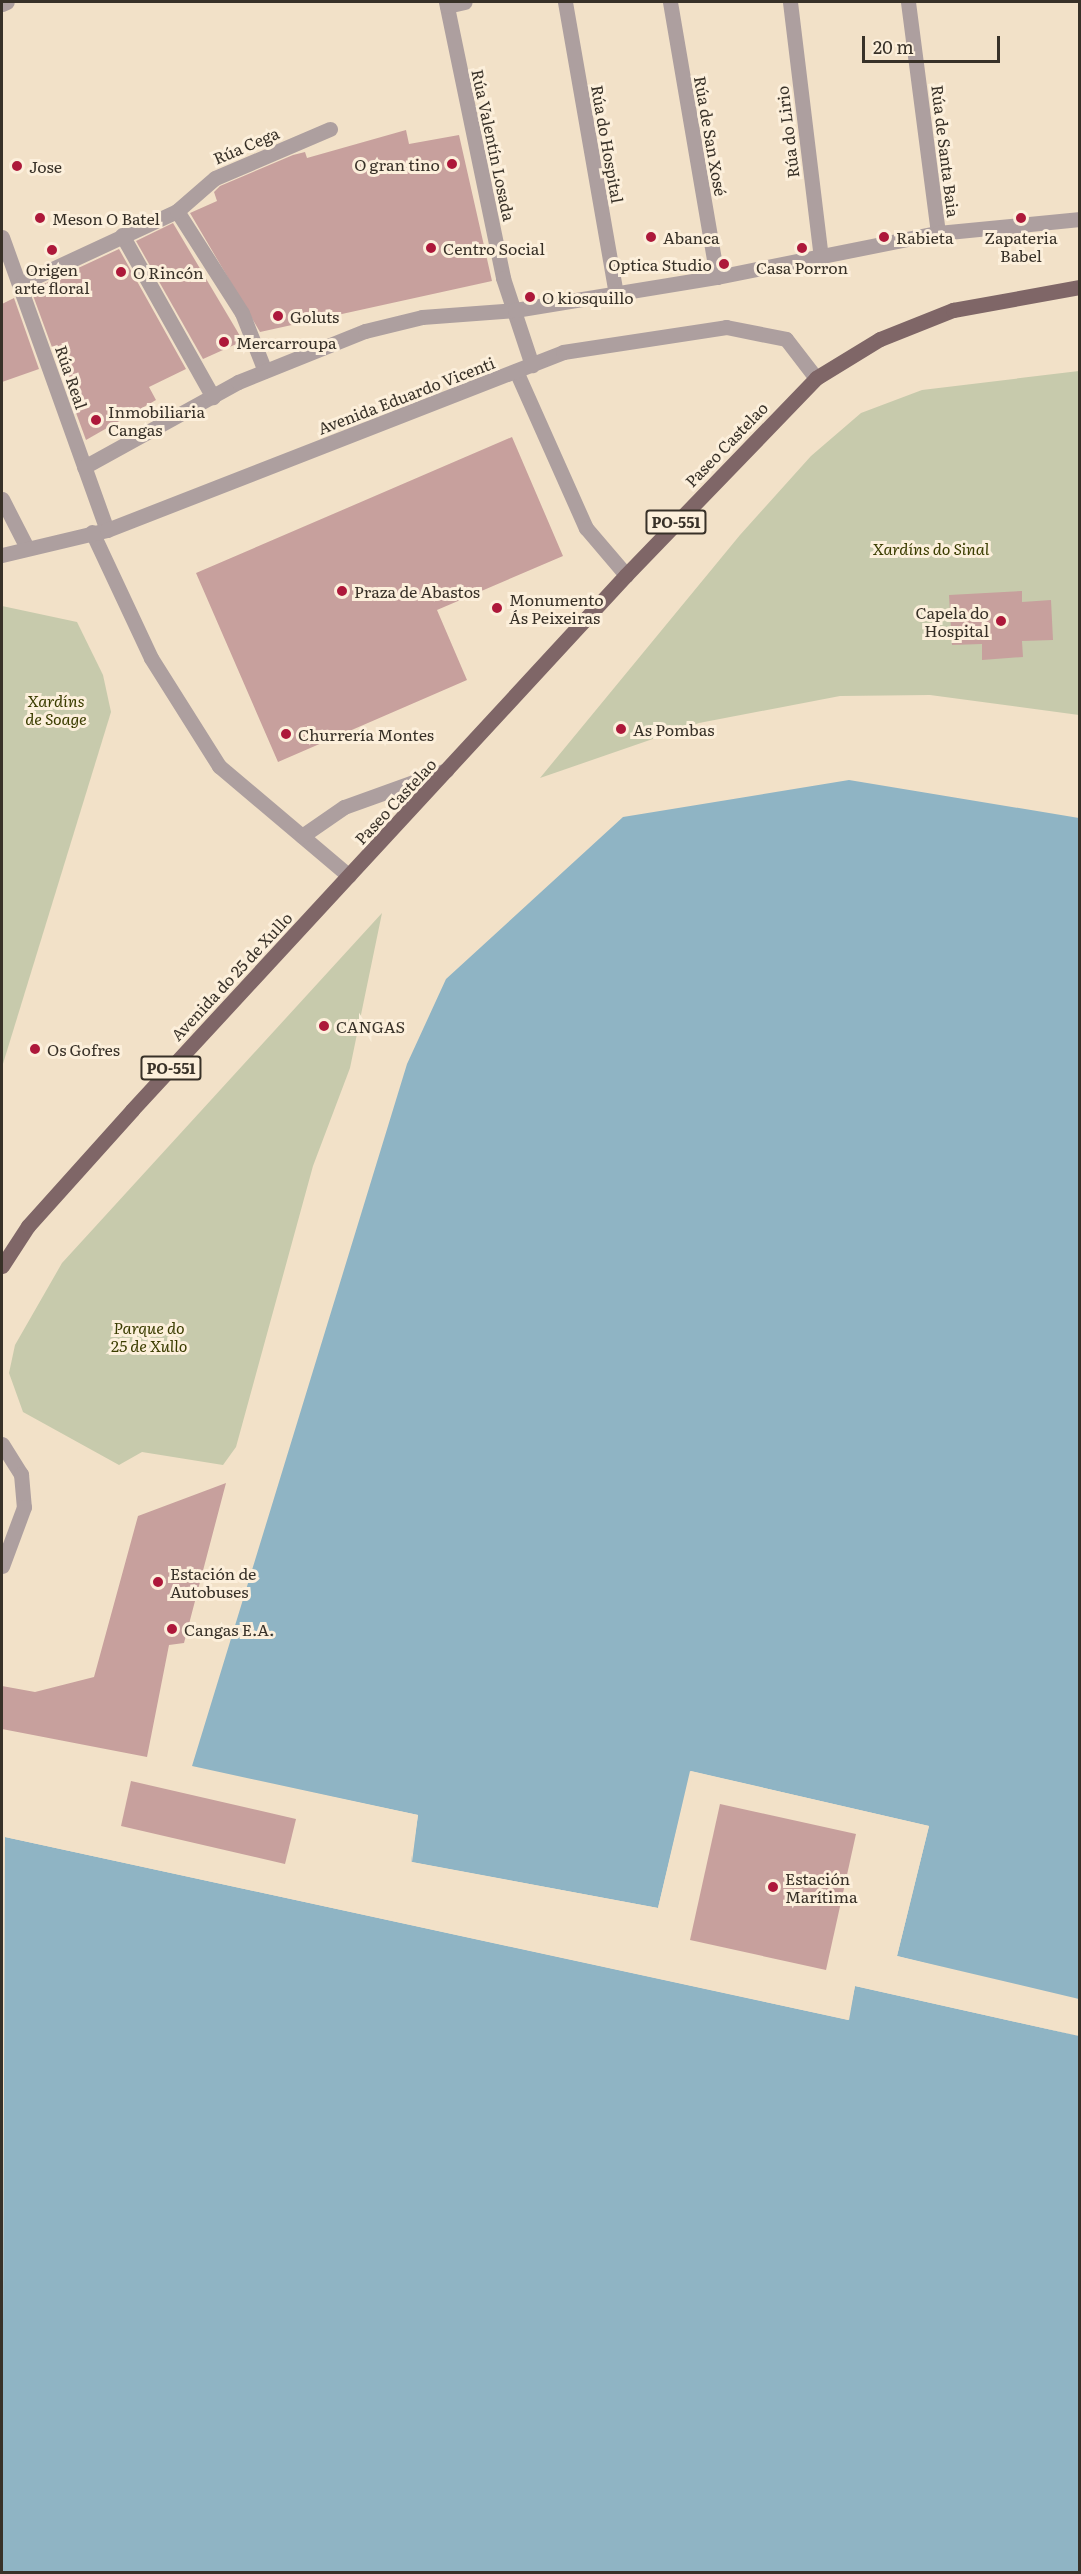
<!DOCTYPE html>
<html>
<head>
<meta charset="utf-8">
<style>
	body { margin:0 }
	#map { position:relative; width:1081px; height:2574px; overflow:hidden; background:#f2e1c8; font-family:Literata,serif }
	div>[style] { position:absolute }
	.green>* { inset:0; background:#c7caac }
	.water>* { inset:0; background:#8fb4c4 }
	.pier>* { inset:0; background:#f2e1c8 }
	.building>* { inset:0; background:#c7a09d }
	.lane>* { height:15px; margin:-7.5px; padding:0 7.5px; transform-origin:7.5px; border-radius:7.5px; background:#ad9f9f }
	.street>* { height:15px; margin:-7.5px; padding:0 7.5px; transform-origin:7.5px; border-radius:7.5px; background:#ad9f9f }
	.primary>* { height:15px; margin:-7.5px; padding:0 7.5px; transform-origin:7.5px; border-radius:7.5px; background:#7f6667 }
	.dots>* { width:16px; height:16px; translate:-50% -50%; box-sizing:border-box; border:3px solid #fcefdb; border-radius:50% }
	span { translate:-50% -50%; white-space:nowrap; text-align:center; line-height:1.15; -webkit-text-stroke:6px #fcefdb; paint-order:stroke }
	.shield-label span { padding:2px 4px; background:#fcefdb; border:2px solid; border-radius:4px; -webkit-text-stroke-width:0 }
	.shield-label { font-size:15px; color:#383128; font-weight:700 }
	.street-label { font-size:16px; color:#383128 }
	.poi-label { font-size:16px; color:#383128 }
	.right { translate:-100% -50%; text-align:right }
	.left { translate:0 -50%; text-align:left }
	.park-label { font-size:16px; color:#3b3d00; font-style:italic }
	.frame { position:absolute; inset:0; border:3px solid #383128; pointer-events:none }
	.scale { position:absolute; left:862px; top:36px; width:138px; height:27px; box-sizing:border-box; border:3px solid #383128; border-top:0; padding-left:8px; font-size:18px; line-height:21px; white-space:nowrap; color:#383128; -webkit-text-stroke:4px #fcefdb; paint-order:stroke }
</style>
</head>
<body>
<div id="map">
	<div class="green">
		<i style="clip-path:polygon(1079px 371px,1079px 715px,930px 695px,840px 696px,699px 723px,540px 778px,740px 535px,811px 456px,861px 413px,922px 390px)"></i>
		<i style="clip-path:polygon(2px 606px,77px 622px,103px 675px,111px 712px,2px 1067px)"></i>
		<i style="clip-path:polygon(382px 913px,350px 1068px,313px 1166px,236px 1447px,223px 1465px,142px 1452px,119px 1465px,23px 1412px,9px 1373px,15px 1345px,62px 1263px)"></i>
	</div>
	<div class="water">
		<i style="clip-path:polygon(849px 780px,1079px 818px,1079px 1999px,897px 1956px,929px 1826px,691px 1771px,658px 1908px,411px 1862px,418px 1815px,192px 1766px,407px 1064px,446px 979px,623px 817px)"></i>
		<i style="clip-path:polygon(5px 1837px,848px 2020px,855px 1986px,1079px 2036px,1079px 2572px,2px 2572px)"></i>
	</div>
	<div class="pier">
		<i style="clip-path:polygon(189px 1767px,418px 1815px,412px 1862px,658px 1908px,690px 1771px,929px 1826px,897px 1956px,1080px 2002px,895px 1958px,925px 1829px,693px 1775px,658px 1911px,411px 1865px,415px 1817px)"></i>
		<i style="clip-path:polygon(10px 1835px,847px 2016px,855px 1983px,1079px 2036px,855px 1986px,849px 2020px,5px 1837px)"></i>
	</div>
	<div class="building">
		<i style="clip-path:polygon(406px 130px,409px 144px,459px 135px,492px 281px,260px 332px,190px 213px,217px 201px,214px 192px,220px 186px,293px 155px,305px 152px,307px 158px)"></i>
		<i style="clip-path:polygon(173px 223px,243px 341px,203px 359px,136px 241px)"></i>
		<i style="clip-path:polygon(119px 249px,186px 369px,149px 387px,156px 400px,86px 440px,31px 290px)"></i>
		<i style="clip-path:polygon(14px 298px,39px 369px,2px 382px,2px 304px)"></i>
		<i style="clip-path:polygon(512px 437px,563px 556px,437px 610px,467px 680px,278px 762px,196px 573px)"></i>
		<i style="clip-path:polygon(1022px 591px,1022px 602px,1051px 600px,1053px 640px,1022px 641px,1023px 657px,982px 660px,982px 644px,952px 645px,949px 595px)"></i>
		<i style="clip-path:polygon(226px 1483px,184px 1643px,169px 1645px,147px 1757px,2px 1729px,2px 1686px,35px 1692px,94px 1677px,138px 1516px)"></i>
		<i style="clip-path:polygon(131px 1781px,296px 1819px,285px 1864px,121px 1826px)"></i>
		<i style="clip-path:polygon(720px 1804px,856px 1834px,826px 1970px,690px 1940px)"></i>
	</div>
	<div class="lane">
		<i style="left:2px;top:1444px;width:36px;rotate:58deg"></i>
		<i style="left:21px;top:1474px;width:33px;rotate:85deg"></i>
		<i style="left:24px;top:1507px;width:63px;rotate:110.4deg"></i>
	</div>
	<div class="street">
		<i style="left:446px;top:2px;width:282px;rotate:78.3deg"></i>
		<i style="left:503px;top:278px;width:92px;rotate:71.6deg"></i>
		<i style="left:565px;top:2px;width:295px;rotate:80.1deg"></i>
		<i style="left:670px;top:2px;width:279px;rotate:80.3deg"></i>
		<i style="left:790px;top:2px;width:257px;rotate:83.1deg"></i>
		<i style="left:908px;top:2px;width:233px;rotate:82.6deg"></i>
		<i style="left:2px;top:4px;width:5px;rotate:-22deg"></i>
		<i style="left:447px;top:6px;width:18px;rotate:-13deg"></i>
		<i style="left:177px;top:211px;width:121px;rotate:57.5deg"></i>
		<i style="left:242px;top:313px;width:62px;rotate:68.4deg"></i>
		<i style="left:122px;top:235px;width:186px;rotate:60.7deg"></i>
		<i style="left:2px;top:237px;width:311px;rotate:70.3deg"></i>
		<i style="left:22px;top:283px;width:171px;rotate:-24.9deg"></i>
		<i style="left:177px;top:211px;width:50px;rotate:-41deg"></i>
		<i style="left:215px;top:178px;width:125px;rotate:-23.1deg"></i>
		<i style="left:516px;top:371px;width:172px;rotate:66deg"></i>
		<i style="left:586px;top:528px;width:62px;rotate:49.6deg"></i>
		<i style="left:84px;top:467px;width:176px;rotate:-28.9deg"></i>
		<i style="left:238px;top:382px;width:137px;rotate:-21.9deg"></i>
		<i style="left:365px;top:331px;width:59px;rotate:-13.8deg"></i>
		<i style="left:422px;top:317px;width:93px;rotate:-4.3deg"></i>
		<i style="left:515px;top:310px;width:205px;rotate:-9.3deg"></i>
		<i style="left:717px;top:277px;width:225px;rotate:-11.3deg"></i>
		<i style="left:938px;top:233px;width:143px;rotate:-5.6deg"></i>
		<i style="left:2px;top:499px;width:53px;rotate:62.9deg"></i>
		<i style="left:92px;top:532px;width:139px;rotate:64.9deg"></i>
		<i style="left:151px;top:658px;width:128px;rotate:57.8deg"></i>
		<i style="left:219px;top:766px;width:170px;rotate:40.2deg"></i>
		<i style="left:2px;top:555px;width:108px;rotate:-13.4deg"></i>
		<i style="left:107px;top:530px;width:490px;rotate:-21.3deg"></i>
		<i style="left:563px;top:352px;width:165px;rotate:-8.7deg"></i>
		<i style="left:726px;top:327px;width:61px;rotate:11.3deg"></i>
		<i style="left:786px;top:339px;width:49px;rotate:52.4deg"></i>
		<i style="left:302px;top:836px;width:51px;rotate:-34.6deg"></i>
		<i style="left:344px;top:807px;width:109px;rotate:-19.8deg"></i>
	</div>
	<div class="primary">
		<i style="left:2px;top:1266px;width:48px;rotate:-57deg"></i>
		<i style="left:28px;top:1226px;width:156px;rotate:-48.1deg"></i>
		<i style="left:132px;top:1110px;width:728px;rotate:-47.28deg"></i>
		<i style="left:626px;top:575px;width:274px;rotate:-46deg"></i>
		<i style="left:816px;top:378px;width:75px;rotate:-31.4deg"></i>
		<i style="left:880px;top:339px;width:79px;rotate:-21.7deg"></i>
		<i style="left:953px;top:310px;width:129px;rotate:-10.3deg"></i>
	</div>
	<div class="dots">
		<i style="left:452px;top:164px;background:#ad183a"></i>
		<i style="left:17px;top:166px;background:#ad183a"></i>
		<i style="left:40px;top:218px;background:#ad183a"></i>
		<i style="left:1021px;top:218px;background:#ad183a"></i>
		<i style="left:651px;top:237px;background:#ad183a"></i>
		<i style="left:884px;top:237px;background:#ad183a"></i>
		<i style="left:431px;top:248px;background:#ad183a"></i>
		<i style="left:802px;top:248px;background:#ad183a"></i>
		<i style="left:52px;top:250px;background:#ad183a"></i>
		<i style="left:724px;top:264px;background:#ad183a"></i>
		<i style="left:121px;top:272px;background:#ad183a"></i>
		<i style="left:530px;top:297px;background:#ad183a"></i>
		<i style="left:278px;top:316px;background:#ad183a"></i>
		<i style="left:224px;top:342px;background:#ad183a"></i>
		<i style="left:96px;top:420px;background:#ad183a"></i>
		<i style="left:342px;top:591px;background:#ad183a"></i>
		<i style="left:497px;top:608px;background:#ad183a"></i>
		<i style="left:1001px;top:621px;background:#ad183a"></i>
		<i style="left:621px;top:729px;background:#ad183a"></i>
		<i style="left:286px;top:734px;background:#ad183a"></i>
		<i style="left:324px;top:1026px;background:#ad183a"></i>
		<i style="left:35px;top:1049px;background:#ad183a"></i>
		<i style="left:158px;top:1582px;background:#ad183a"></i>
		<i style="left:172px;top:1629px;background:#ad183a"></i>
		<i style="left:773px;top:1887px;background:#ad183a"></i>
	</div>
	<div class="shield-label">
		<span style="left:676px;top:522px">PO-551</span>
		<span style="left:171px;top:1068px">PO-551</span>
	</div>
	<div class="street-label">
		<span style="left:787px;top:132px;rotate:-97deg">Rúa do Lirio</span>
		<span style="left:711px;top:136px;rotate:80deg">Rúa de San Xosé</span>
		<span style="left:608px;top:144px;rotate:80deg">Rúa do Hospital</span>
		<span style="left:246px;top:145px;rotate:-23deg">Rúa Cega</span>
		<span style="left:494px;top:145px;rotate:78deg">Rúa Valentín Losada</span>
		<span style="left:946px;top:151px;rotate:83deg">Rúa de Santa Baia</span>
		<span style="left:72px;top:377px;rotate:71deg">Rúa Real</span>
		<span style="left:406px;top:395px;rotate:-21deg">Avenida Eduardo Vicenti</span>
		<span style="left:726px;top:444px;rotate:-46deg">Paseo Castelao</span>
		<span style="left:395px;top:801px;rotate:-47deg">Paseo Castelao</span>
		<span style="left:231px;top:976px;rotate:-47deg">Avenida do 25 de Xullo</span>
	</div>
	<div class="poi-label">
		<span class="right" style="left:440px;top:164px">O gran tino</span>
		<span class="left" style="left:29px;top:166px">Jose</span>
		<span class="left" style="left:52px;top:218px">Meson O Batel</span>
		<span class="left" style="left:663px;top:237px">Abanca</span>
		<span class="left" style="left:896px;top:237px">Rabieta</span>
		<span style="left:1021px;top:246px">Zapateria<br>Babel</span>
		<span class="left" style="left:443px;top:248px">Centro Social</span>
		<span class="right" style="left:712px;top:264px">Optica Studio</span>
		<span style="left:802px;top:267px">Casa Porron</span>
		<span style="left:52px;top:278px">Origen<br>arte floral</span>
		<span class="left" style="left:133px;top:272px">O Rincón</span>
		<span class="left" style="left:542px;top:297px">O kiosquillo</span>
		<span class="left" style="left:290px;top:316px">Goluts</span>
		<span class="left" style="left:236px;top:342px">Mercarroupa</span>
		<span class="left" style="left:108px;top:420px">Inmobiliaria<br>Cangas</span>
		<span class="left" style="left:354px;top:591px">Praza de Abastos</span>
		<span class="left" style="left:509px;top:608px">Monumento<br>Ás Peixeiras</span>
		<span class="right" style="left:989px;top:621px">Capela do<br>Hospital</span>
		<span class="left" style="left:633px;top:729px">As Pombas</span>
		<span class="left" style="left:298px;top:734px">Churrería Montes</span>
		<span class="left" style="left:336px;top:1026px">CANGAS</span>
		<span class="left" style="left:47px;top:1049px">Os Gofres</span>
		<span class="left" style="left:170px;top:1582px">Estación de<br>Autobuses</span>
		<span class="left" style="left:184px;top:1629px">Cangas E.A.</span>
		<span class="left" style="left:785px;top:1887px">Estación<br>Marítima</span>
	</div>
	<div class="park-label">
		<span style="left:931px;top:548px">Xardíns do Sinal</span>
		<span style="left:56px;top:709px">Xardíns<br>de Soage</span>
		<span style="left:149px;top:1336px">Parque do<br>25 de Xullo</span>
	</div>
	<div class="frame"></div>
	<div class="scale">20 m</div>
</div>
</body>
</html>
